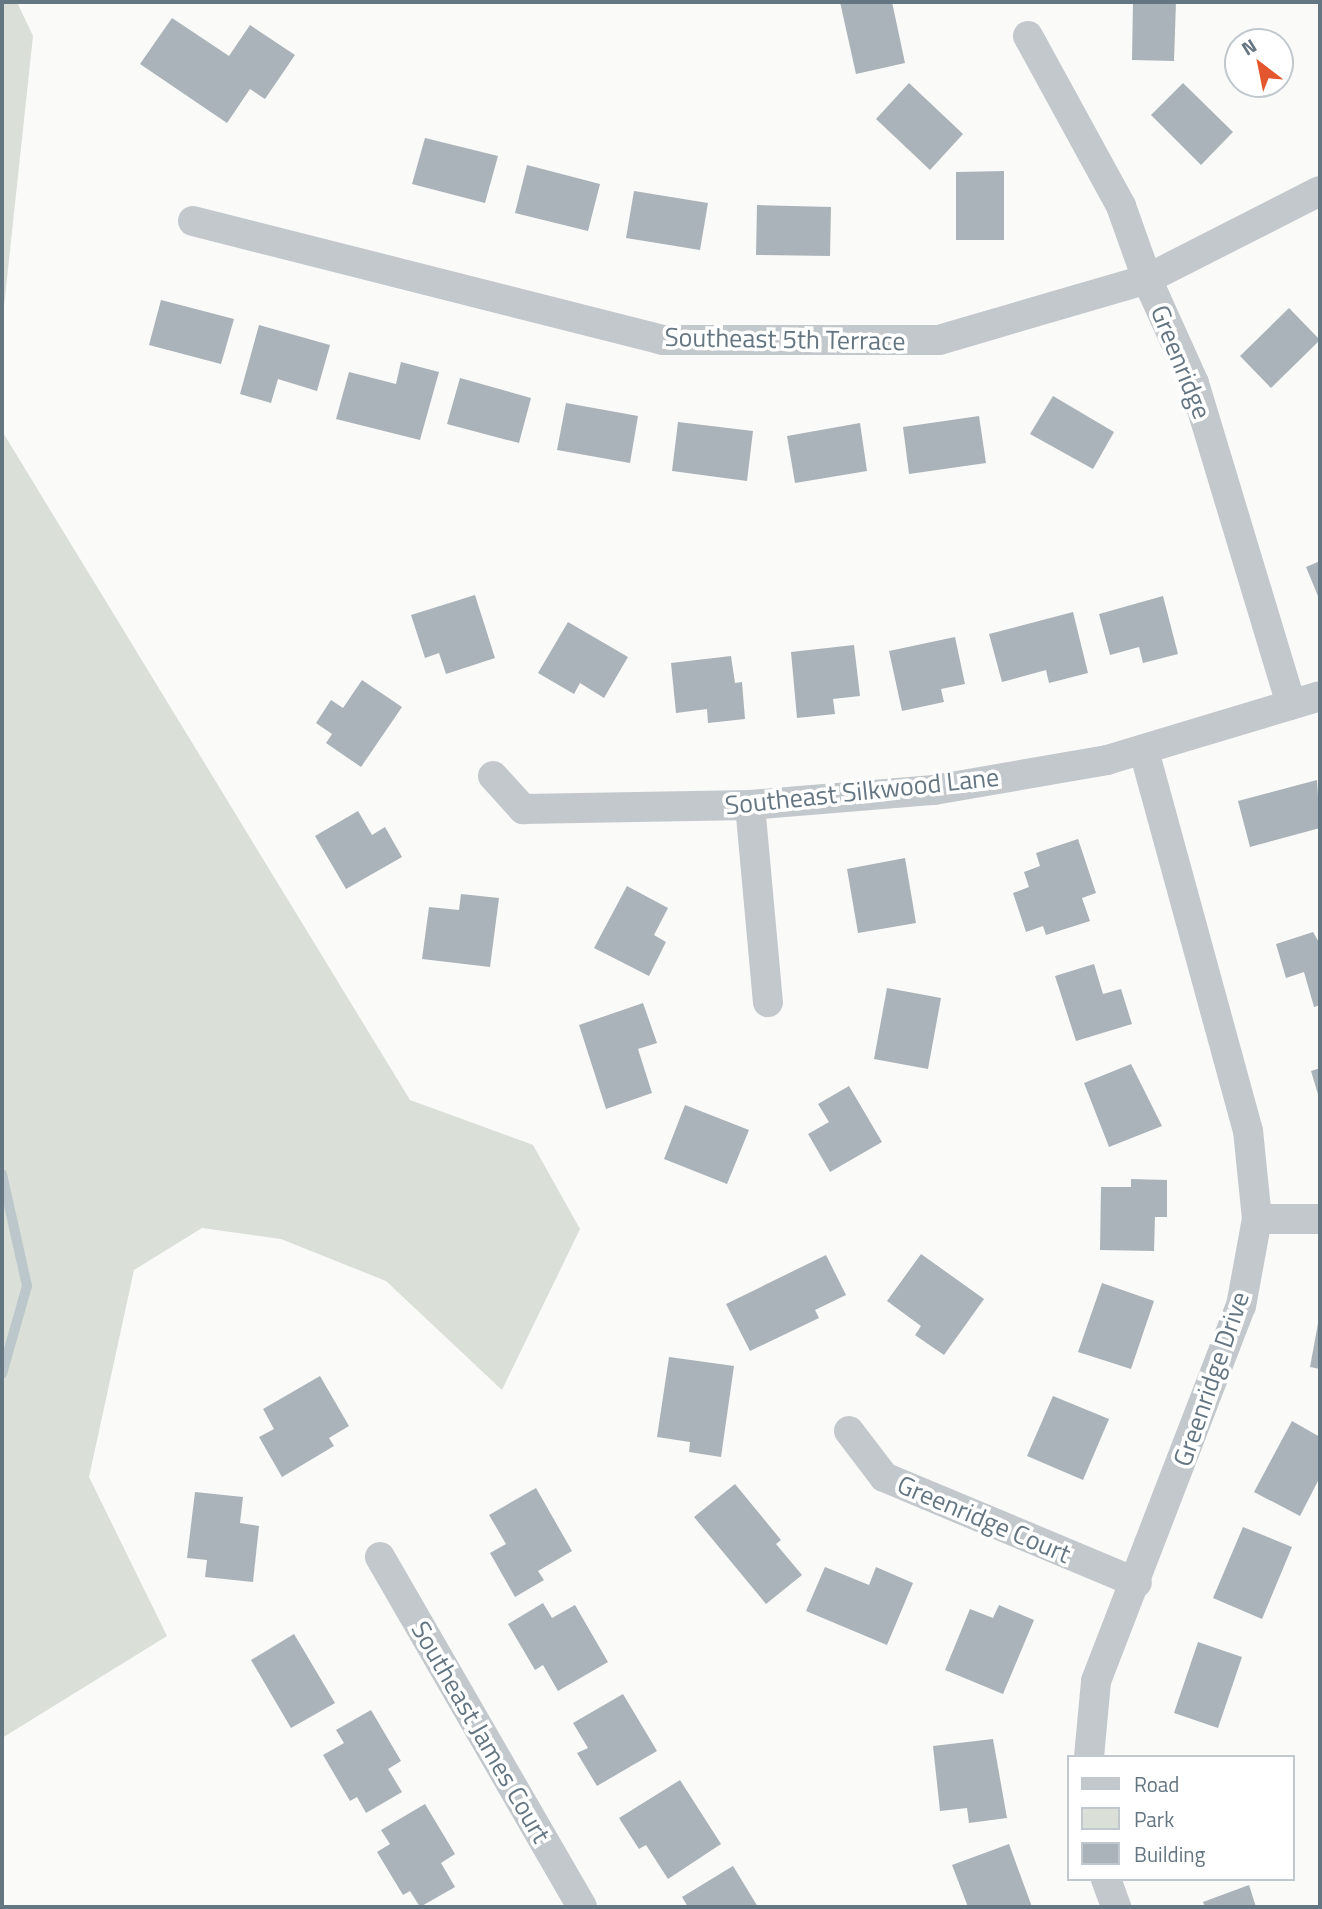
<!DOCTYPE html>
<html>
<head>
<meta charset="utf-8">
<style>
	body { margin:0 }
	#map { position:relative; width:1322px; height:1909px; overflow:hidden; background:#fafaf8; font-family:"Titillium Web",sans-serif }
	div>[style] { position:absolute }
	.green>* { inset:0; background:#dadfd7 }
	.stream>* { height:10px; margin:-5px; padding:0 5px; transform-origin:5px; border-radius:5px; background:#bbc7cb }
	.building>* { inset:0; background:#aab3b9 }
	.minor>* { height:30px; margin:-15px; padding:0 15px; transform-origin:15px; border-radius:15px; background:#c3c8cc }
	span { translate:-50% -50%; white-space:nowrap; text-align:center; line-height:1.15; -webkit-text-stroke:7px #fff; paint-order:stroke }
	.street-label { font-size:26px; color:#657683 }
	.frame { position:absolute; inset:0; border:4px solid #657683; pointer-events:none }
	.legend { position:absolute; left:1067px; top:1755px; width:228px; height:126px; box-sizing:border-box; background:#fff; border:2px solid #c1c8cd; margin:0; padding:9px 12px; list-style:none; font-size:21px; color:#657683 }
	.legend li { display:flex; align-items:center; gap:14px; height:35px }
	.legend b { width:35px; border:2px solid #c1c8cd }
	.north { position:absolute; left:1224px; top:28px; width:70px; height:70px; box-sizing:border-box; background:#fff; border:2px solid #c1c8cd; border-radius:50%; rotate:328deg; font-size:19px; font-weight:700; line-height:28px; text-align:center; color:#657683 }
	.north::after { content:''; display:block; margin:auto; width:24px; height:32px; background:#e4572e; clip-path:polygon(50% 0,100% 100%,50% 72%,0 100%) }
</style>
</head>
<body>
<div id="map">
	<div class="green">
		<i style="clip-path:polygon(2px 2px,17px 2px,33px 36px,2px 325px)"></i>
		<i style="clip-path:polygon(2px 431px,410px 1100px,533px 1145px,580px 1229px,502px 1390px,386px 1281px,281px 1239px,202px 1228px,134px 1270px,89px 1477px,167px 1636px,2px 1738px)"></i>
	</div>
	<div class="stream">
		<i style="left:2px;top:1174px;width:115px;rotate:77.4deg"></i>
		<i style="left:27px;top:1286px;width:91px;rotate:105.9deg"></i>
	</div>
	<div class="building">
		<i style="clip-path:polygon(840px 2px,892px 2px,905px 63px,856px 74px)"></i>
		<i style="clip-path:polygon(1133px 2px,1176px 2px,1174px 61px,1132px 60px)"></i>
		<i style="clip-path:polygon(172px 18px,229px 56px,250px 25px,295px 55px,265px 99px,250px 89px,227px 123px,140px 64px)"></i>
		<i style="clip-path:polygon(909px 83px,963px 134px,930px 170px,876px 119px)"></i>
		<i style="clip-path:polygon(1183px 83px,1233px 132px,1201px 165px,1151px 115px)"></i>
		<i style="clip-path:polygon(425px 138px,498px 156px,485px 203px,412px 184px)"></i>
		<i style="clip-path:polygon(527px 165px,600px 184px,588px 231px,515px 213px)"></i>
		<i style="clip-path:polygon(1004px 171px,1004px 240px,956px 240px,956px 172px)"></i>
		<i style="clip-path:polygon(634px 191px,708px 203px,700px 250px,626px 238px)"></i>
		<i style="clip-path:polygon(757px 205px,831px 207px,830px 256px,756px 255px)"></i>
		<i style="clip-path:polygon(161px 300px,234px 319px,221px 364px,149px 345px)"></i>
		<i style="clip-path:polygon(1289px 308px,1320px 340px,1271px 388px,1240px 356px)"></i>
		<i style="clip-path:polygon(259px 325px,330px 345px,317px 391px,278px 379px,271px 403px,240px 394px)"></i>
		<i style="clip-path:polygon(401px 362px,439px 372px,420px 440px,336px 419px,349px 372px,396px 384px)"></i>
		<i style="clip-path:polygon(460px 378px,531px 398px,519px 443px,447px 424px)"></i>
		<i style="clip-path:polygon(1053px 396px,1114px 432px,1093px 469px,1030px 434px)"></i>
		<i style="clip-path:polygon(566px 403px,638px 416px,630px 463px,557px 450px)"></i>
		<i style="clip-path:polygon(979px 416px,986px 463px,909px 474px,903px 427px)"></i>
		<i style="clip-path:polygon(678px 422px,753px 431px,747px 481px,672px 471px)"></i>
		<i style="clip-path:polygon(860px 423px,867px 471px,795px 483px,787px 436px)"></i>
		<i style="clip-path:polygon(1320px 561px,1320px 601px,1306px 567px)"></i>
		<i style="clip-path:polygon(475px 595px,495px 658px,446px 674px,439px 653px,425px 658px,411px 615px)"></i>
		<i style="clip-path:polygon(1163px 596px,1178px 654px,1143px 663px,1139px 647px,1110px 655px,1099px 614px)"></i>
		<i style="clip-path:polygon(1073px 612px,1088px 673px,1049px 683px,1046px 670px,1002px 682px,989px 634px)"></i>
		<i style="clip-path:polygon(568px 622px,628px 657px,604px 698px,580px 683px,574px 694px,538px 673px)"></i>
		<i style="clip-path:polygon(955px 637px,965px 684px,941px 689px,944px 702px,902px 711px,889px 651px)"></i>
		<i style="clip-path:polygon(854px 645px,860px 696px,833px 699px,835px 714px,797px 718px,791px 652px)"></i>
		<i style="clip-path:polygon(731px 656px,735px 683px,742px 682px,745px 719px,708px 723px,707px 709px,676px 713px,671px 663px)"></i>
		<i style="clip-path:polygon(362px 680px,402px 707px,361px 767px,326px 743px,332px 734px,316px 723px,331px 700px,343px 708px)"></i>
		<i style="clip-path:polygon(1317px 780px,1320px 828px,1250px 847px,1238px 801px)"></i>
		<i style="clip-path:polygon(358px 811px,372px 835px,385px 827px,402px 857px,346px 889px,315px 836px)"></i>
		<i style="clip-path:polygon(1078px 839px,1096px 893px,1082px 898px,1090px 921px,1046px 935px,1043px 926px,1026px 932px,1013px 893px,1029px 887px,1024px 872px,1040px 866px,1036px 853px)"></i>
		<i style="clip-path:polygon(905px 858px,916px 923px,858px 933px,847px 869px)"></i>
		<i style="clip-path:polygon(627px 886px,668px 908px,654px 935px,666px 942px,649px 976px,594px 948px)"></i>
		<i style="clip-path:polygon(461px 894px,499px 898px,490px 967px,422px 959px,429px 907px,459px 910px)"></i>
		<i style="clip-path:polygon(1313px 932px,1320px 944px,1320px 1005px,1314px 1007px,1304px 972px,1286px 978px,1276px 944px)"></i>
		<i style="clip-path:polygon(1094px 964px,1103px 994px,1121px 989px,1132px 1024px,1076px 1041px,1055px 976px)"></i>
		<i style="clip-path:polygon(887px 988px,941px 998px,928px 1069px,874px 1059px)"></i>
		<i style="clip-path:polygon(643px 1003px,657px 1043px,638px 1049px,652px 1093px,606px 1109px,579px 1025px)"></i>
		<i style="clip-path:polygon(1131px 1064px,1162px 1126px,1109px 1147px,1084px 1083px)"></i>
		<i style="clip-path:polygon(1320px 1068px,1320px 1101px,1311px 1071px)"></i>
		<i style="clip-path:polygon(849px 1086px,882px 1142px,830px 1172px,808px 1134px,829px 1122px,818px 1104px)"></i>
		<i style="clip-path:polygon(685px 1105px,749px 1130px,727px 1184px,664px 1159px)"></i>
		<i style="clip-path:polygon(1131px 1179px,1167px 1180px,1167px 1217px,1155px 1217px,1154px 1251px,1100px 1250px,1101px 1187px,1131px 1187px)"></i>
		<i style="clip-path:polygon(921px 1254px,984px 1299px,944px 1355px,915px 1335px,921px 1326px,887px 1301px)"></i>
		<i style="clip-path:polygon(826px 1255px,846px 1295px,815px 1310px,819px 1318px,750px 1351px,726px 1304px)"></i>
		<i style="clip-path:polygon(1102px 1283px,1154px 1301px,1131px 1369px,1078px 1352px)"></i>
		<i style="clip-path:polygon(1319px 1318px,1320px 1318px,1320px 1369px,1310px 1367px)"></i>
		<i style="clip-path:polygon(669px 1357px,734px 1366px,721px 1457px,689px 1452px,690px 1442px,657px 1437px)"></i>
		<i style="clip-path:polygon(320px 1376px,349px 1426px,329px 1438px,334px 1446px,282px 1477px,259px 1437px,274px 1429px,263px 1409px)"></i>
		<i style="clip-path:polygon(1053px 1396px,1109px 1419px,1083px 1480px,1027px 1456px)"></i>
		<i style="clip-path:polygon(1292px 1421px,1320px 1437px,1320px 1477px,1300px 1516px,1254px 1492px)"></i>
		<i style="clip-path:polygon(735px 1484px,781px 1540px,776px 1544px,802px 1575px,766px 1604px,694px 1517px)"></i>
		<i style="clip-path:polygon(536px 1488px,572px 1551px,538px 1571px,544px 1580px,515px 1597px,490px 1553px,506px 1544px,489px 1515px)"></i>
		<i style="clip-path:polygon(195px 1492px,243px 1497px,240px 1523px,259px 1526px,253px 1582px,205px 1577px,207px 1560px,187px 1558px)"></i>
		<i style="clip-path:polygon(1243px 1527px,1292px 1547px,1262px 1619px,1213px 1598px)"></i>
		<i style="clip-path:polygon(825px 1567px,869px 1585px,876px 1567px,913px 1583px,887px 1645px,806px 1611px)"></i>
		<i style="clip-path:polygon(543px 1603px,552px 1618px,575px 1605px,608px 1662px,558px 1691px,543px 1665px,535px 1670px,508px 1624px)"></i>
		<i style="clip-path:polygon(999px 1605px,1034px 1620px,1003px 1694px,945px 1670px,970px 1609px,993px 1618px)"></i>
		<i style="clip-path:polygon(294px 1634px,335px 1703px,291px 1728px,251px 1660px)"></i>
		<i style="clip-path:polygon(1198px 1642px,1242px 1657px,1218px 1728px,1174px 1713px)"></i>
		<i style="clip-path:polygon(623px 1694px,657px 1751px,597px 1786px,577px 1753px,588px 1748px,573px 1723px)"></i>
		<i style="clip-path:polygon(371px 1710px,401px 1761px,388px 1769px,402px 1792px,366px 1813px,357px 1797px,350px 1801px,323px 1755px,344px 1743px,336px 1730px)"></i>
		<i style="clip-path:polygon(993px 1739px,1007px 1818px,969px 1823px,967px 1808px,940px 1811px,933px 1746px)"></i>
		<i style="clip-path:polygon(680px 1780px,721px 1844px,668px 1879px,646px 1845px,639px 1849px,619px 1818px)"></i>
		<i style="clip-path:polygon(425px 1804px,455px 1854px,441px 1863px,455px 1887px,420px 1907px,410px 1891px,403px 1895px,377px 1852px,390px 1844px,381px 1830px)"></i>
		<i style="clip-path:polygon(1009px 1844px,1032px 1907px,968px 1907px,952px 1865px)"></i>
		<i style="clip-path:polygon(733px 1866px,758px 1907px,688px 1907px,682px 1897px)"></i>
		<i style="clip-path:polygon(1249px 1885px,1256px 1907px,1205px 1907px,1203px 1902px)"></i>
	</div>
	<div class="minor">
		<i style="left:1028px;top:36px;width:194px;rotate:61.3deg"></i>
		<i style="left:1121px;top:206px;width:77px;rotate:70.4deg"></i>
		<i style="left:1147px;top:279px;width:114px;rotate:65.7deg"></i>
		<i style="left:1194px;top:383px;width:336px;rotate:73.2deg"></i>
		<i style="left:193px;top:221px;width:484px;rotate:14.2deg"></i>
		<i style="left:662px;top:340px;width:277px"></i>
		<i style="left:939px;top:340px;width:217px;rotate:-16.3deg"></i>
		<i style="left:1147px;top:279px;width:194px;rotate:-27deg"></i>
		<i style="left:493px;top:776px;width:45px;rotate:47.7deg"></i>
		<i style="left:523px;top:809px;width:227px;rotate:-1deg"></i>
		<i style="left:750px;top:805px;width:185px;rotate:-4.7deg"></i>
		<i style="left:934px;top:790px;width:176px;rotate:-9.8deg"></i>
		<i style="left:1107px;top:760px;width:222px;rotate:-16.7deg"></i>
		<i style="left:750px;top:805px;width:198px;rotate:84.8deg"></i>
		<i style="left:1257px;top:1219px;width:63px"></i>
		<i style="left:849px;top:1431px;width:58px;rotate:52.7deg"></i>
		<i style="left:884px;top:1477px;width:274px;rotate:22.7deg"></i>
		<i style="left:380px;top:1557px;width:404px;rotate:60deg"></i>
		<i style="left:1089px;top:1757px;width:76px;rotate:-84.7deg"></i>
		<i style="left:1096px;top:1681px;width:402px;rotate:-68.9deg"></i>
		<i style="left:1241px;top:1306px;width:88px;rotate:-79.6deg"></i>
		<i style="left:1257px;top:1219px;width:88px;rotate:-95.8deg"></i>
		<i style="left:1248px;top:1131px;width:395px;rotate:-105.3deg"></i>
		<i style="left:1106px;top:1879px;width:30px;rotate:70deg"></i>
	</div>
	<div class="street-label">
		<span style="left:785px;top:339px;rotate:1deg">Southeast 5th Terrace</span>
		<span style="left:1181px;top:362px;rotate:68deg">Greenridge</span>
		<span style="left:862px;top:791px;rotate:-6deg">Southeast Silkwood Lane</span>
		<span style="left:1211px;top:1379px;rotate:-71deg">Greenridge Drive</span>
		<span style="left:984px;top:1519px;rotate:23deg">Greenridge Court</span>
		<span style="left:481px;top:1732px;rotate:60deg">Southeast James Court</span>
	</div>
	<div class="frame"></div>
	<ul class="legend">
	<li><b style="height:9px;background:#c3c8cc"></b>Road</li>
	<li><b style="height:19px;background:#dadfd7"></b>Park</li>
	<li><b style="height:19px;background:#aab3b9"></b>Building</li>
	</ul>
	<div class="north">N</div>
</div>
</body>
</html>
